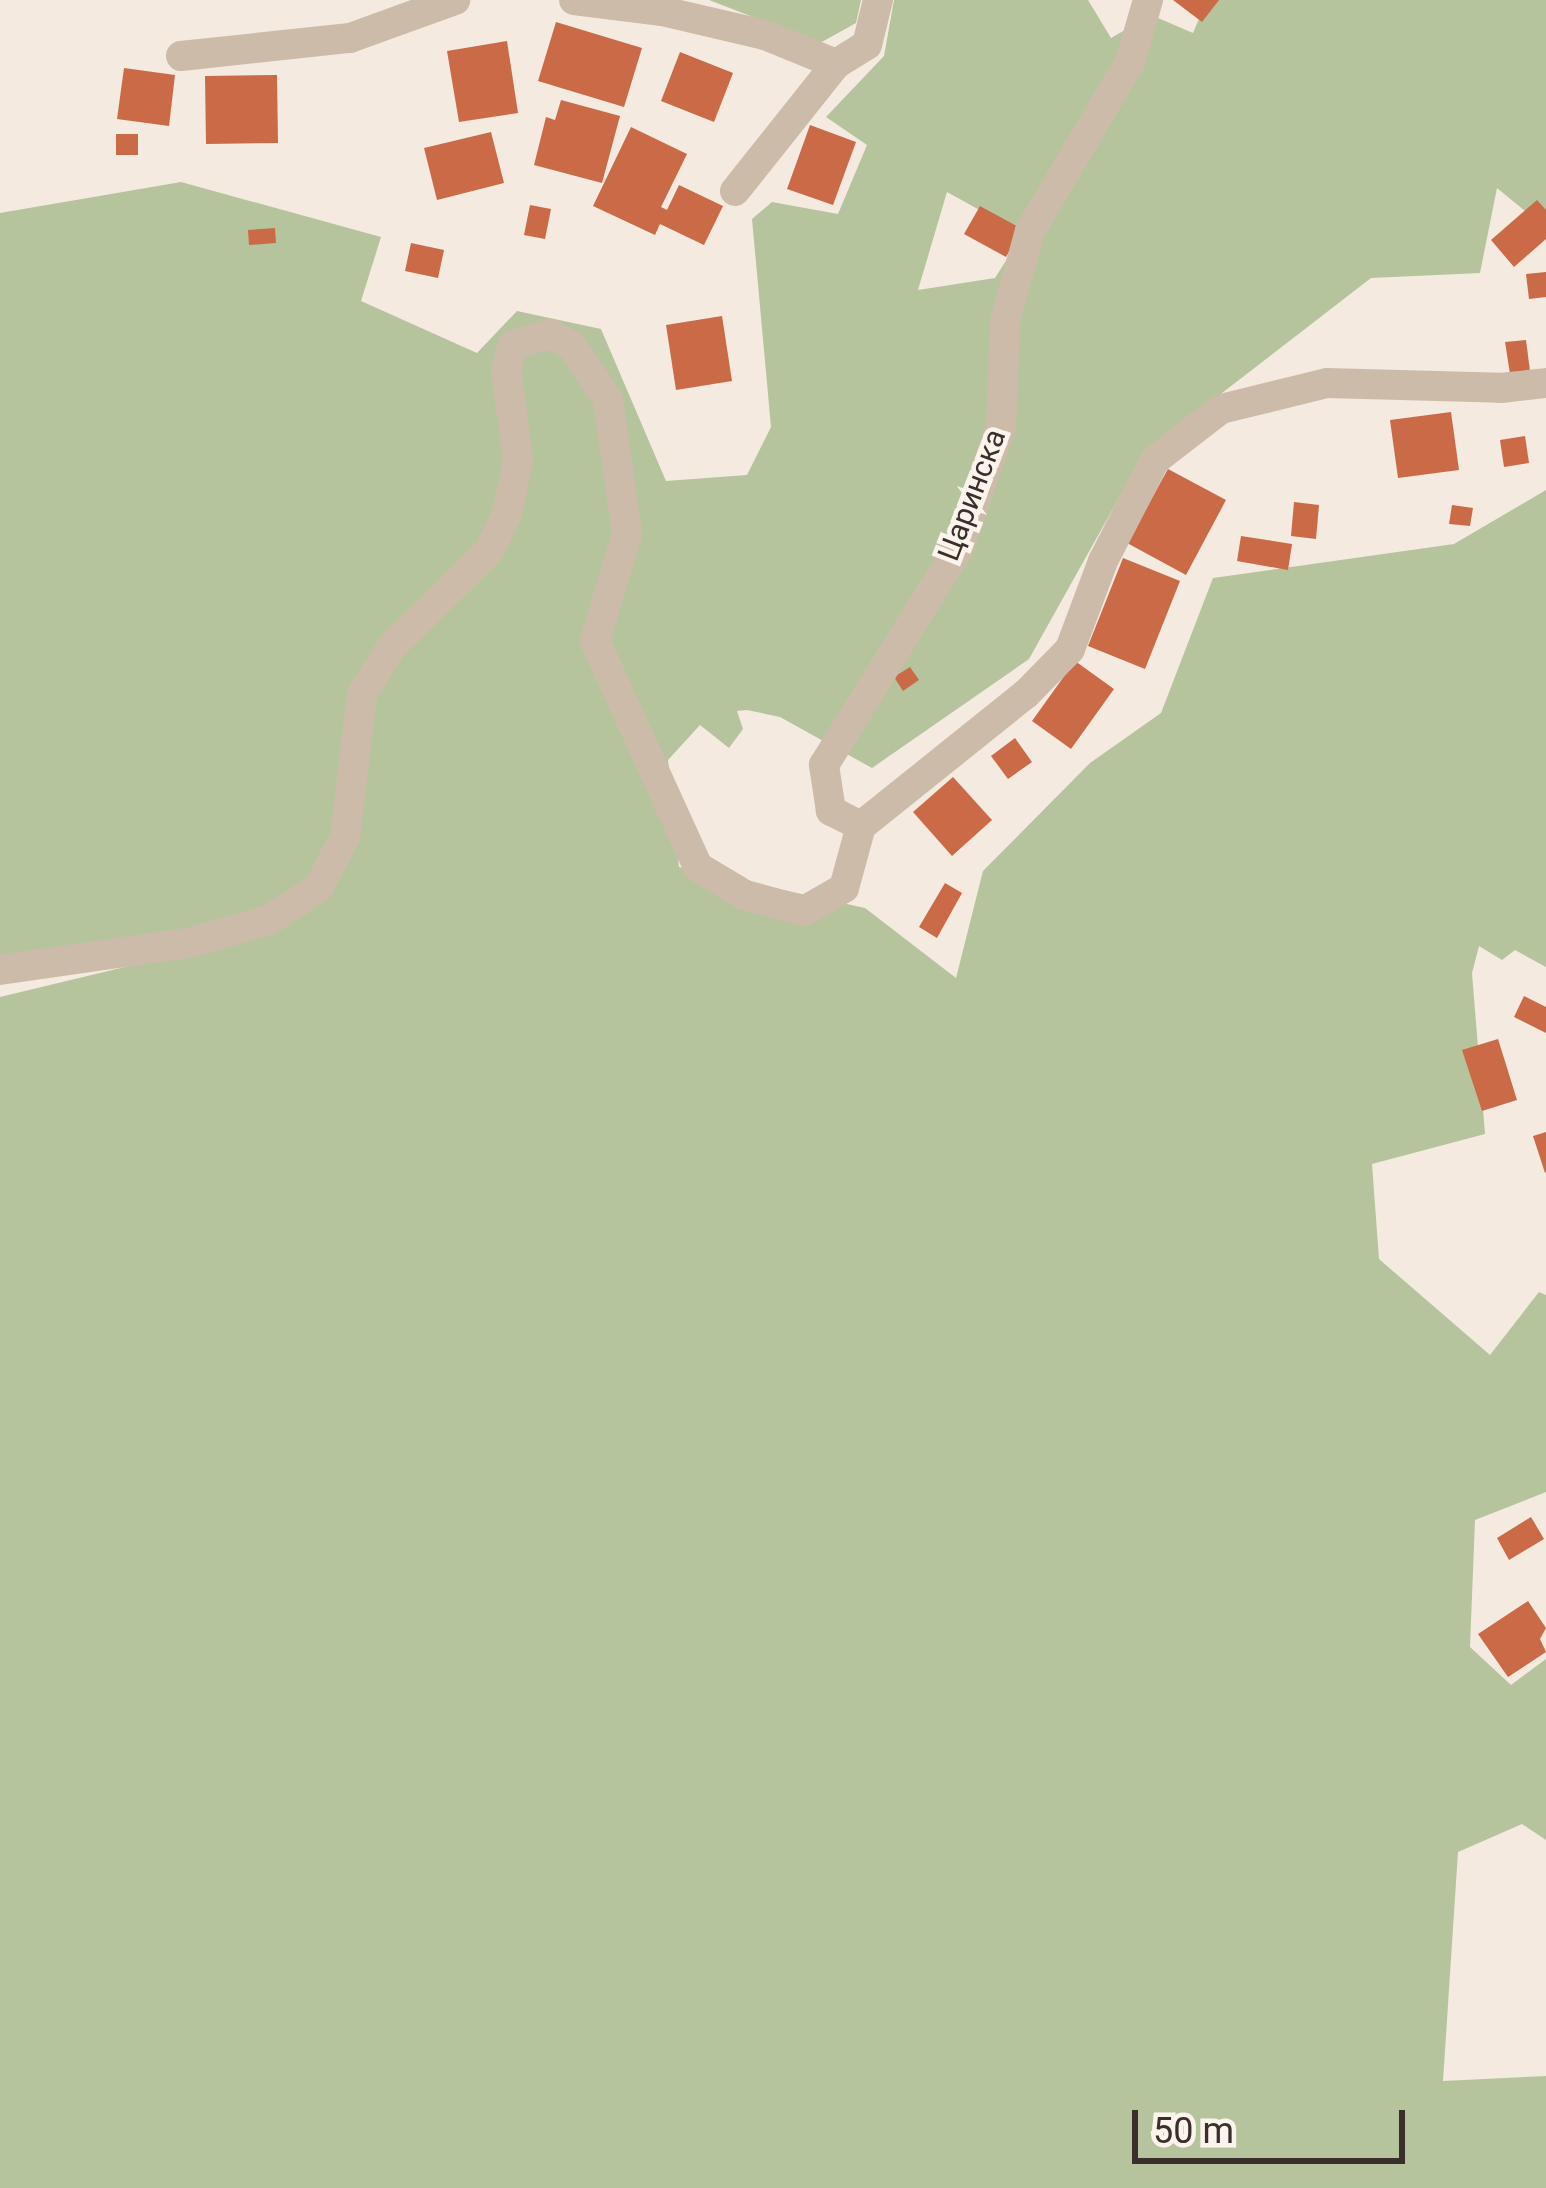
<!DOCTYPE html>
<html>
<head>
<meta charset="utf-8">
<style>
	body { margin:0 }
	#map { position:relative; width:1546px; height:2188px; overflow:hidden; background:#f4eadf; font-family:Roboto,sans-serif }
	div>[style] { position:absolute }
	.green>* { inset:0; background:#b6c49e }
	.building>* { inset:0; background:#ca6a47 }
	.minor>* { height:30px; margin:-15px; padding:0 15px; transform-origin:15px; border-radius:15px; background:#cdbbaa }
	span { translate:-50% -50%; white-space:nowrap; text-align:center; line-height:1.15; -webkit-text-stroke:9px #fbf4ec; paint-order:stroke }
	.street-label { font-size:30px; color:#3a2f2a }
	.scale { position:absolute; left:1132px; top:2110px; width:273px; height:54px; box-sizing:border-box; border:6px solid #3a2f2a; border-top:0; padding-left:15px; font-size:36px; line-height:42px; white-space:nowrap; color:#3a2f2a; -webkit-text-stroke:9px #fbf4ec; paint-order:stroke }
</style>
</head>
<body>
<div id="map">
	<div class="green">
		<i style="clip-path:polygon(709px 0,861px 0,856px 23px,820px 43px)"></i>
		<i style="clip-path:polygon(evenodd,894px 0,1088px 0,1111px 38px,1151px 15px,1193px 33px,1207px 0,1546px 0,1546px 228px,1497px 188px,1480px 273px,1371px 278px,1209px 403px,1129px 480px,1029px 659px,872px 768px,780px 717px,747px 710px,737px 711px,743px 729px,729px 748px,700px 725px,668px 760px,679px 867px,865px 908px,956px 978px,983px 871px,1090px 763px,1161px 713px,1213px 578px,1454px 544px,1546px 490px,1546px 967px,1515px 950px,1502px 960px,1479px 946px,1472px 973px,1485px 1134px,1372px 1164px,1379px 1259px,1490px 1355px,1539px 1292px,1546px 1295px,1546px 1492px,1475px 1520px,1470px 1647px,1511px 1685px,1546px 1659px,1546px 1840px,1522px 1824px,1458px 1852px,1443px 2081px,1546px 2076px,1546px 2188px,0 2188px,0 997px,212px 946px,0 958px,0 213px,181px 182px,381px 237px,361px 301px,477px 353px,517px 311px,601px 329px,666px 481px,747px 475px,771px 427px,752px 219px,772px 202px,838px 214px,867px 145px,826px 117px,884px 56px,894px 0,947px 192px,1023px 234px,995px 278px,918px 290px,947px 192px)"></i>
	</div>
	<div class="building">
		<i style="clip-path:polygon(1173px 0,1219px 0,1202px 22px)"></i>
		<i style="clip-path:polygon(556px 22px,642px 48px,624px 107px,538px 81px)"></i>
		<i style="clip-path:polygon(507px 41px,518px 113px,459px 122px,447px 51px)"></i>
		<i style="clip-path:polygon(680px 52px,733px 73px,714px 122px,661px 101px)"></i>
		<i style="clip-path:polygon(124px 68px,175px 75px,169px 126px,117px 119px)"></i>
		<i style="clip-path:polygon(277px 75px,278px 143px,206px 144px,205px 76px)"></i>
		<i style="clip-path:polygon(561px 100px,620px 116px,602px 183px,534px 165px,546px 117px,555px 120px)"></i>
		<i style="clip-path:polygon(810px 125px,856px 142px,833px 205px,787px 189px)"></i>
		<i style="clip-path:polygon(631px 127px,687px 154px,661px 207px,667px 210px,679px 185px,723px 206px,704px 245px,660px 224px,655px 235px,593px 206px)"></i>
		<i style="clip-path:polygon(491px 132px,504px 183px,437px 200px,424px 148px)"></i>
		<i style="clip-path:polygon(116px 134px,138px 134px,138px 155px,116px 155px)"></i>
		<i style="clip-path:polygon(1537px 200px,1546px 210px,1546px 239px,1514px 267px,1491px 240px)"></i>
		<i style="clip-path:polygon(530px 205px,551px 209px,545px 239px,524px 235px)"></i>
		<i style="clip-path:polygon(980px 206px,1022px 229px,1006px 257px,964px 234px)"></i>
		<i style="clip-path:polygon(275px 228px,276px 243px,249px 245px,248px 230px)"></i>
		<i style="clip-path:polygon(411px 243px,444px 250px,438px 278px,405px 271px)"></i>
		<i style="clip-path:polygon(1546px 272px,1546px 297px,1529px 299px,1526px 274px)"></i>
		<i style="clip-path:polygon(722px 316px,732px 381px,676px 390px,666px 325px)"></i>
		<i style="clip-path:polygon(1526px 340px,1530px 371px,1510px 374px,1505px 342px)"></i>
		<i style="clip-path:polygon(1451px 412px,1459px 470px,1398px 478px,1390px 420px)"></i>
		<i style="clip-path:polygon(1525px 436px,1529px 463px,1504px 467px,1500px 440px)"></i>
		<i style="clip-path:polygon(1168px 469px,1226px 500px,1186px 575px,1127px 543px)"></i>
		<i style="clip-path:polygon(1294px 502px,1319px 505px,1316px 539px,1291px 536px)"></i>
		<i style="clip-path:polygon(1452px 505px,1473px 508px,1470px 526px,1449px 524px)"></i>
		<i style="clip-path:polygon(1241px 536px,1292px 544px,1288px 570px,1237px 561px)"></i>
		<i style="clip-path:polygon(1123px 558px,1180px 581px,1145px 669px,1088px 646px)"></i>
		<i style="clip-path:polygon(1075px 661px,1114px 689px,1071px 749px,1032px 721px)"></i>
		<i style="clip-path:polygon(910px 667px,919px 680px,903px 691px,894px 677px)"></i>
		<i style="clip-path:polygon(1015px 738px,1032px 762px,1008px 779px,991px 756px)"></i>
		<i style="clip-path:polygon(953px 777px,992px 820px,952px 856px,913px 812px)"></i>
		<i style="clip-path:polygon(945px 883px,962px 893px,937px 938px,919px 927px)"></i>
		<i style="clip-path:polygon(1524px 996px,1546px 1007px,1546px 1033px,1514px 1017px)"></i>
		<i style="clip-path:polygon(1498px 1039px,1517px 1100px,1482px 1111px,1462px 1050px)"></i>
		<i style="clip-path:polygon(1546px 1132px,1546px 1172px,1545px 1173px,1533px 1136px)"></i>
		<i style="clip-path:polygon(1531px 1517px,1544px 1539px,1509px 1560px,1497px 1538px)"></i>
		<i style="clip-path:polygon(1528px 1601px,1546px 1628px,1540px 1639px,1546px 1652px,1508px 1677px,1478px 1634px)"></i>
	</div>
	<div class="minor">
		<i style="left:574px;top:0;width:89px;rotate:7.1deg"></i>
		<i style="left:662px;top:11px;width:106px;rotate:13.1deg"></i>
		<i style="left:765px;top:35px;width:77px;rotate:22.2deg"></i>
		<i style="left:181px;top:56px;width:170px;rotate:-6.1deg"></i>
		<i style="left:350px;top:38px;width:112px;rotate:-19.9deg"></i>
		<i style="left:735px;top:191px;width:162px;rotate:-51.5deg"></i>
		<i style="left:836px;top:64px;width:36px;rotate:-32deg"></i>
		<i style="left:867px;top:45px;width:46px;rotate:-76.3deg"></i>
		<i style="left:861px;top:826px;width:34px;rotate:-153deg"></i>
		<i style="left:831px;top:811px;width:47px;rotate:-98.7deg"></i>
		<i style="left:824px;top:765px;width:254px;rotate:-58.2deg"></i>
		<i style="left:958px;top:549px;width:129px;rotate:-70.6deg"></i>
		<i style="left:1001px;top:427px;width:106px;rotate:-87.8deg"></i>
		<i style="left:1005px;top:321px;width:93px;rotate:-74.5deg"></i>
		<i style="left:1030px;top:231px;width:196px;rotate:-59.4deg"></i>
		<i style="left:1130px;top:62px;width:65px;rotate:-73.8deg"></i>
		<i style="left:861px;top:826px;width:211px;rotate:-38.7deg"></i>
		<i style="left:1026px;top:694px;width:63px;rotate:-45.6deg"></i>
		<i style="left:1070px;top:649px;width:94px;rotate:-69.4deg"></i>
		<i style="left:1103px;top:561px;width:114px;rotate:-62.8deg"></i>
		<i style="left:1155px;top:460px;width:83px;rotate:-37.7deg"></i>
		<i style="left:1221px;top:409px;width:109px;rotate:-13.8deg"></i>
		<i style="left:1327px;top:383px;width:174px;rotate:1.6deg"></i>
		<i style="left:1501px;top:388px;width:45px;rotate:-6.3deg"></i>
		<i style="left:0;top:970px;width:190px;rotate:-8.2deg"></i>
		<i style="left:188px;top:943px;width:84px;rotate:-15.9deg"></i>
		<i style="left:269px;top:920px;width:59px;rotate:-33.1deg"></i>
		<i style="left:318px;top:888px;width:58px;rotate:-62.1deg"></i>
		<i style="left:345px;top:837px;width:144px;rotate:-83.2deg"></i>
		<i style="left:362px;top:694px;width:57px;rotate:-58deg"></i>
		<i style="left:392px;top:646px;width:136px;rotate:-44.4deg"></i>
		<i style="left:489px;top:551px;width:41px;rotate:-64.1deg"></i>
		<i style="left:507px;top:514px;width:54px;rotate:-78.3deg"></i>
		<i style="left:518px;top:461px;width:93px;rotate:-97.4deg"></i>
		<i style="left:506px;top:369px;width:25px;rotate:-74deg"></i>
		<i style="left:513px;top:345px;width:39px;rotate:-17deg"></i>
		<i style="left:550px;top:334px;width:25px;rotate:29deg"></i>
		<i style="left:572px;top:346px;width:65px;rotate:56.3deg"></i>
		<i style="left:608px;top:400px;width:135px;rotate:81.9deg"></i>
		<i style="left:627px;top:534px;width:112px;rotate:106.7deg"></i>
		<i style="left:595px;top:641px;width:248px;rotate:65.5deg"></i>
		<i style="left:698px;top:867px;width:55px;rotate:30.8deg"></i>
		<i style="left:745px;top:895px;width:61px;rotate:15.2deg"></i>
		<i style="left:804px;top:911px;width:46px;rotate:-29.9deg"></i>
		<i style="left:844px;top:888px;width:64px;rotate:-74.7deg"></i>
	</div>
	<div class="street-label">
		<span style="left:972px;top:495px;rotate:-69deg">Царинска</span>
	</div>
	<div class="scale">50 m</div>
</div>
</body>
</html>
